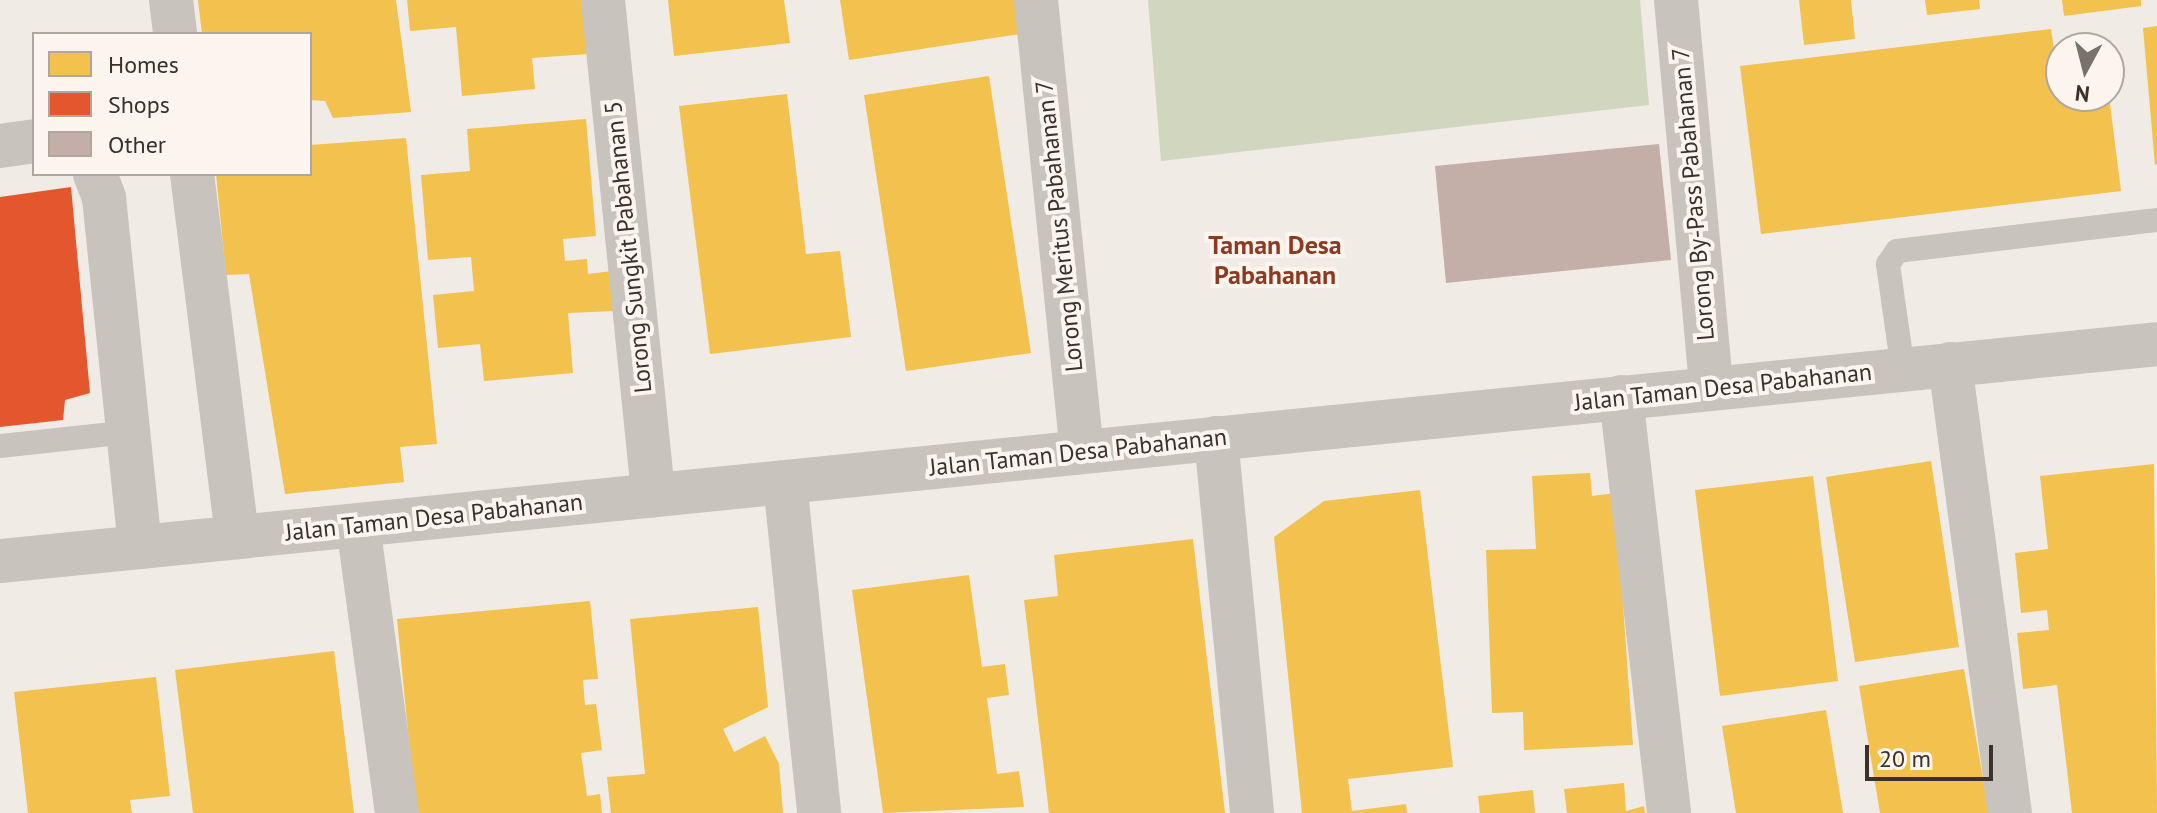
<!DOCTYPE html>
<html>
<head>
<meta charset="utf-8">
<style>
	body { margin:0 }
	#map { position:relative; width:2157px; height:813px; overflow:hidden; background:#f0ebe5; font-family:"PT Sans",sans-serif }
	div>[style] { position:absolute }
	.green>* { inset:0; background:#d1d6bf }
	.homes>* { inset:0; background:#f2c14e }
	.shops>* { inset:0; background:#e4572e }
	.building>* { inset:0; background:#c3afa7 }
	.service>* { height:24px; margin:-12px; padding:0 12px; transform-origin:12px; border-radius:12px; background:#c9c3be }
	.minor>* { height:44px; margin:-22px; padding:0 22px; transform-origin:22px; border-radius:22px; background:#c9c3be }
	span { translate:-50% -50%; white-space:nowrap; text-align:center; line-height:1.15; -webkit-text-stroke:8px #fbf5ee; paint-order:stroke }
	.street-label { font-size:24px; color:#3b302b }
	.neighbourhood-label { font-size:26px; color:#8c3b22; font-weight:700 }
	.legend { position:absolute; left:32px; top:32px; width:280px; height:144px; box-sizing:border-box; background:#fbf5ee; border:2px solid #aea6a0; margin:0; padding:10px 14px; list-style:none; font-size:24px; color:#3b302b }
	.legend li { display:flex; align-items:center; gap:16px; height:40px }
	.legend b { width:40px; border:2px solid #aea6a0 }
	.north { position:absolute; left:2045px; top:32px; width:80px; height:80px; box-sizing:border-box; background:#fbf5ee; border:2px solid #aea6a0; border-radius:50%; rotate:187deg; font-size:22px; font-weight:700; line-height:32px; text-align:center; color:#3b302b }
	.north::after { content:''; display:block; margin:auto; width:28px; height:36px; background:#7a716c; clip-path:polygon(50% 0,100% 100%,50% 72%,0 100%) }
	.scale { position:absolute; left:1865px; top:745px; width:128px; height:36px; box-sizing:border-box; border:4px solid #3b302b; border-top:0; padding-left:10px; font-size:24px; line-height:28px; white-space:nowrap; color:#3b302b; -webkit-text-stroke:6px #fbf5ee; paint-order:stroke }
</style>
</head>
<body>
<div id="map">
	<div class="green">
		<i style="clip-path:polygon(1148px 0,1640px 0,1649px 105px,1161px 161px)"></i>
	</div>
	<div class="homes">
		<i style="clip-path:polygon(198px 0,396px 0,411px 112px,333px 118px,325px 101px,310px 100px,310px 34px,202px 34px)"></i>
		<i style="clip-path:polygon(407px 0,583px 0,588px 54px,532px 58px,535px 89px,462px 96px,456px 27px,410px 31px)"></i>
		<i style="clip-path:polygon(668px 0,784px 0,790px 43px,674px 56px)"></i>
		<i style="clip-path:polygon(840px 0,1022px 0,1027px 33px,849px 60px)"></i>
		<i style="clip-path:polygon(1799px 0,1851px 0,1855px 39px,1804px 45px)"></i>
		<i style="clip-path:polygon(1925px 0,1979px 0,1980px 9px,1927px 15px)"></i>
		<i style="clip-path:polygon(2062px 0,2141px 0,2141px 6px,2064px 16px)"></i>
		<i style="clip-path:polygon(2157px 26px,2157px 164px,2155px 165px,2143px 28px)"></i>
		<i style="clip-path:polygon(2051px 29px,2061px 96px,2109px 96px,2121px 191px,1761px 234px,1740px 66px)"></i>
		<i style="clip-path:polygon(989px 76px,1031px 353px,906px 371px,864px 95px)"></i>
		<i style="clip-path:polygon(787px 94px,806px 254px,840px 251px,851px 337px,710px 354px,679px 106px)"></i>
		<i style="clip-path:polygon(586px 119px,596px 236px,563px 239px,565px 261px,587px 259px,588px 274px,612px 271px,615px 311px,568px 313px,573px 373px,484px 381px,480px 344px,438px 348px,433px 295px,474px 291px,471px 257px,428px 260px,421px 175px,470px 171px,467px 129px)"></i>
		<i style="clip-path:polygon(406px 138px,437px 444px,400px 447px,404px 482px,285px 494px,249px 274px,226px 275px,216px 174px,310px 174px,310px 145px)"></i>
		<i style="clip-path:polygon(1931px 461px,1959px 647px,1855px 662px,1826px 477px)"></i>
		<i style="clip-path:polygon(2154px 464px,2157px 813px,2072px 813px,2057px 685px,2023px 689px,2017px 633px,2049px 630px,2047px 610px,2021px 613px,2015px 553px,2048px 549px,2040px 476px)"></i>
		<i style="clip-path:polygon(1590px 473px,1592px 496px,1615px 493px,1633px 745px,1524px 750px,1523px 712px,1492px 713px,1486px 550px,1536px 549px,1532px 476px)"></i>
		<i style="clip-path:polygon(1813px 476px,1838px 681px,1720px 696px,1695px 490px)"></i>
		<i style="clip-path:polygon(1420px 490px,1453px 767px,1348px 779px,1352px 811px,1406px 804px,1407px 813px,1302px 813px,1274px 537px,1324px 501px)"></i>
		<i style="clip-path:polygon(1193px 539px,1225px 813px,1049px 813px,1024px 600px,1058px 596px,1054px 555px)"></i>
		<i style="clip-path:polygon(969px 575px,982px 667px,1005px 664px,1009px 695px,987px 698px,997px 774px,1019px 771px,1024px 807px,883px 813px,852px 590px)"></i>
		<i style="clip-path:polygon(590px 601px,598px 679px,583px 680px,585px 705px,596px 704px,602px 750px,581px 753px,587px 796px,600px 794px,602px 813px,416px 813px,397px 619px)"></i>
		<i style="clip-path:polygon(758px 607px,768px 707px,723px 729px,734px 752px,765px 736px,779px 764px,783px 813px,611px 813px,607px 777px,645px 774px,630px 619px)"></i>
		<i style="clip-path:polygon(334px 651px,354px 813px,193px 813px,175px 670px)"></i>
		<i style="clip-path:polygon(1964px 669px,1989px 813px,1880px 813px,1859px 686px)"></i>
		<i style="clip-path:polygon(156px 677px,170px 796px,130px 800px,132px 813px,28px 813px,14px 692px)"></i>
		<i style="clip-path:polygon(1826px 710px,1843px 813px,1736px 813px,1722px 726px)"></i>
		<i style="clip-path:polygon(1624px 783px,1626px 811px,1644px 806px,1645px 813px,1567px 813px,1564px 789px)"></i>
		<i style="clip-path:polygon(1533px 790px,1535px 813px,1480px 813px,1478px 796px)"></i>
	</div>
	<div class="shops">
		<i style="clip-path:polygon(71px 187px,90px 393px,65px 400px,63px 420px,0 427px,0 197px)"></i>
	</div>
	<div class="building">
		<i style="clip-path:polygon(1659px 144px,1671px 260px,1446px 283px,1435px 166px)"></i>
	</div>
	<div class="service">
		<i style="left:1903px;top:370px;width:107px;rotate:-98.1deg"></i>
		<i style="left:1888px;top:264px;width:16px;rotate:-55deg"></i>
		<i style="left:1897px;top:251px;width:262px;rotate:-6.8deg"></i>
		<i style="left:0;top:446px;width:129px;rotate:-6.2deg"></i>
	</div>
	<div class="minor">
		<i style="left:171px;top:0;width:34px;rotate:83deg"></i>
		<i style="left:603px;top:0;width:498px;rotate:84.2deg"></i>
		<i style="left:1036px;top:0;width:454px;rotate:84.2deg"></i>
		<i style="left:1676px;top:0;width:390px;rotate:84.8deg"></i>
		<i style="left:0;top:146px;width:34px;rotate:-8deg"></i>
		<i style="left:95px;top:174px;width:26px;rotate:69deg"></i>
		<i style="left:104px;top:198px;width:351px;rotate:84.1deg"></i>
		<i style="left:192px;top:174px;width:366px;rotate:82.9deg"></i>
		<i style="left:1950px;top:364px;width:453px;rotate:82.4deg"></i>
		<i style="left:1621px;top:397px;width:419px;rotate:83.4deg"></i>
		<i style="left:1216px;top:438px;width:377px;rotate:84.5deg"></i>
		<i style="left:785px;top:482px;width:333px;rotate:84.1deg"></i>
		<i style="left:358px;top:525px;width:291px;rotate:82.3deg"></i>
		<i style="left:0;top:561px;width:2168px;rotate:-5.74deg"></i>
	</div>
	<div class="street-label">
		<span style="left:1693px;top:194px;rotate:-95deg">Lorong By-Pass Pabahanan 7</span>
		<span style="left:1059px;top:226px;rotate:-96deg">Lorong Meritus Pabahanan 7</span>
		<span style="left:628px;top:247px;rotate:-96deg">Lorong Sungkit Pabahanan 5</span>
		<span style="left:1723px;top:387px;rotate:-6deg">Jalan Taman Desa Pabahanan</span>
		<span style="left:1078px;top:452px;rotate:-6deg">Jalan Taman Desa Pabahanan</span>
		<span style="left:434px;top:517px;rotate:-6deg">Jalan Taman Desa Pabahanan</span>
	</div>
	<div class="neighbourhood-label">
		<span style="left:1275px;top:260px">Taman Desa<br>Pabahanan</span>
	</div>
	<ul class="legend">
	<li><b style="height:22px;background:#f2c14e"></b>Homes</li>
	<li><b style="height:22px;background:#e4572e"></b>Shops</li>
	<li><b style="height:22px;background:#c3afa7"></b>Other</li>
	</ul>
	<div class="north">N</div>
	<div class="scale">20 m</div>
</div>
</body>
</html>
